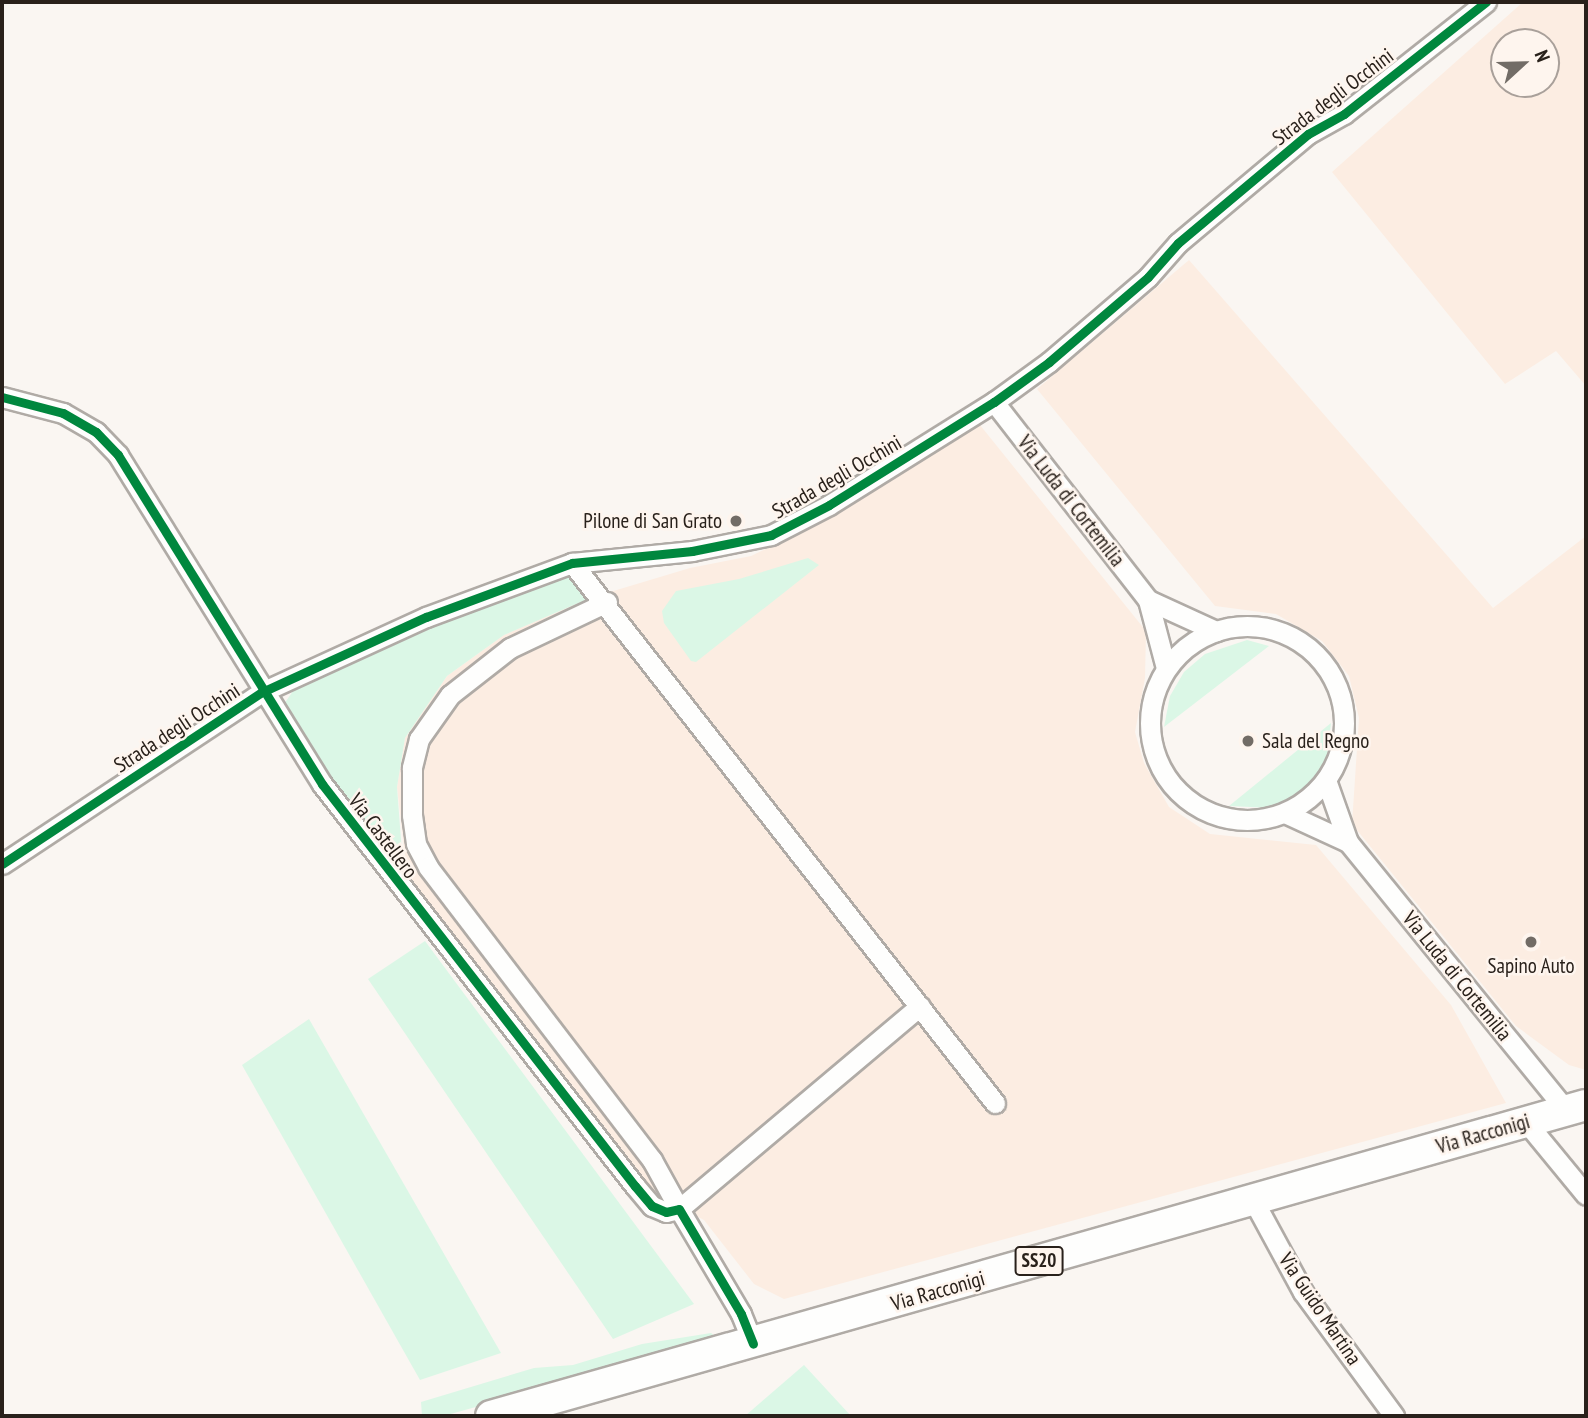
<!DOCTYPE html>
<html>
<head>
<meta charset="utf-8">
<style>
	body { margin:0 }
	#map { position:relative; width:1588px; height:1418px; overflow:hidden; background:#faf6f2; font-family:"PT Sans Narrow",sans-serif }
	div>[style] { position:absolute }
	.built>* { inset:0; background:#fcede2 }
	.green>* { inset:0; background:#dbf7e6 }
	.roads { filter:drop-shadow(2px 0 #b0aba6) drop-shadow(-2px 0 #b0aba6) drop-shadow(0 2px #b0aba6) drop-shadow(0 -2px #b0aba6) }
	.minor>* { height:19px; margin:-9.5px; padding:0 9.5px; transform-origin:9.5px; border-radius:9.5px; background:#fefefd }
	.minor>.ring { margin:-9.5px; padding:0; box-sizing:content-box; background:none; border:19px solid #fefefd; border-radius:50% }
	.primary>* { height:30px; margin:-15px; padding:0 15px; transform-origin:15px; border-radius:15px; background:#fefefd }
	.cycleway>* { height:9px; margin:-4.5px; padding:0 4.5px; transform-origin:4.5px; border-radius:4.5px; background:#00873e }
	.dots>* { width:19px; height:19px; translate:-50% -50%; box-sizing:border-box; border:4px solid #fef5ee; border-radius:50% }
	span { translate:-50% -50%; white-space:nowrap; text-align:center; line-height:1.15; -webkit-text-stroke:5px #fef5ee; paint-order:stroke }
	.shield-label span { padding:2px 5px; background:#fef5ee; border:2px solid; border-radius:5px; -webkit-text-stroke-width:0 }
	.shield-label { font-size:19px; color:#29211b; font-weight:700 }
	.street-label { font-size:21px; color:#29211b }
	.poi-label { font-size:21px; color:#29211b }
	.right { translate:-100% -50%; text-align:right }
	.left { translate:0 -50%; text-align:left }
	.frame { position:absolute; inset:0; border:4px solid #29211b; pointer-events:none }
	.north { position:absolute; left:1490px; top:28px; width:70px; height:70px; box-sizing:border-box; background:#fef5ee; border:2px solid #a9a09a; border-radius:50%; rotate:68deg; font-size:19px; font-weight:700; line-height:28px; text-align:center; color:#29211b }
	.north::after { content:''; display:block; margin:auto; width:24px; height:32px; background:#726c66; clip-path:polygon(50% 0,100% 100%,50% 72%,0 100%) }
</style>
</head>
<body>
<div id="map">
	<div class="built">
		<i style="clip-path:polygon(evenodd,1523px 2px,1586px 2px,1586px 386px,1556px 351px,1505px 384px,1332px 172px,1523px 2px,1504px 42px,1546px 42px,1546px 84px,1504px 84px,1504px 42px)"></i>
		<i style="clip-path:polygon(1189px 260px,1493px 608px,1586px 536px,1586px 1070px,1569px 1065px,1516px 1026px,1352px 824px,1359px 718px,1349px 676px,1322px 641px,1276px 614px,1215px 606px,1037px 389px)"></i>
		<i style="clip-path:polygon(980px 425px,1146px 631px,1145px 678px,1135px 732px,1144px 763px,1169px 807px,1210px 834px,1316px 845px,1451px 1005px,1506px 1103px,784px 1299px,754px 1284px,704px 1220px,655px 1195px,407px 874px,397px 787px,405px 738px,447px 676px,504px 635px,590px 598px,690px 568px,751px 556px,829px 519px)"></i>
	</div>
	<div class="green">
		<i style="clip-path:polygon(808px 558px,819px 565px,696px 662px,691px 661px,664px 623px,662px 611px,676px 591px,739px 579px)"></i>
		<i style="clip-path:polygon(569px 575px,590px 598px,504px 635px,447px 676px,405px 738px,397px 787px,402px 853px,393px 863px,282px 707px,293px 691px,530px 583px)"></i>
		<i style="clip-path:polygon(1247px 640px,1269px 646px,1164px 727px,1170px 696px,1184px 672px,1205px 654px)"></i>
		<i style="clip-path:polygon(1331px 723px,1326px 766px,1313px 785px,1296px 799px,1272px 808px,1229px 806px)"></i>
		<i style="clip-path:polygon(425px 941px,694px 1304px,613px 1339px,368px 979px)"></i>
		<i style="clip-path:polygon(309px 1019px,501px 1353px,420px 1380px,242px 1065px)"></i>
		<i style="clip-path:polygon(711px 1333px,719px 1339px,447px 1415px,422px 1416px,421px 1402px,534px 1368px,573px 1365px,642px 1344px)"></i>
		<i style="clip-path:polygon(804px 1365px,851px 1416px,745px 1416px)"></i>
	</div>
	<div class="roads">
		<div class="minor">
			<i style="left:2px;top:397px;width:63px;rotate:14.7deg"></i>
			<i style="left:63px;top:413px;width:38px;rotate:30deg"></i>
			<i style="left:96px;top:432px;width:32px;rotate:46deg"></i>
			<i style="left:118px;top:455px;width:387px;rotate:58.2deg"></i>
			<i style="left:322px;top:784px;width:509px;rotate:52.1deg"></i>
			<i style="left:635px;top:1186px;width:26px;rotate:50deg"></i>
			<i style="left:652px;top:1206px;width:15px;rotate:23deg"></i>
			<i style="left:666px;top:1212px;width:13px;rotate:-13deg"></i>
			<i style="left:679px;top:1209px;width:122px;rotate:59.4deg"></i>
			<i style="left:741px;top:1314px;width:32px;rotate:68deg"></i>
			<i style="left:994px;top:402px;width:251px;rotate:52.1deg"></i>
			<i style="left:1148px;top:600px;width:70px;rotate:75.2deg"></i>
			<i style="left:572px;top:563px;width:686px;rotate:51.93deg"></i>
			<i style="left:1148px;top:600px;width:75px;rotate:24.5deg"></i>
			<i style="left:607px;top:602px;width:107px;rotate:154.6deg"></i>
			<i style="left:510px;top:648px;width:76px;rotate:141.9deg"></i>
			<i style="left:450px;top:695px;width:54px;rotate:125.2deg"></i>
			<i style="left:419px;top:739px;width:30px;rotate:104deg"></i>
			<i style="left:412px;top:768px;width:47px;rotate:90deg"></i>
			<i style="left:412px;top:815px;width:29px;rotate:82deg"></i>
			<i style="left:416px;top:844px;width:26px;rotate:62deg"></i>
			<i style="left:428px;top:867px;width:369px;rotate:52.6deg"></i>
			<i style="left:652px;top:1160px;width:56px;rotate:61.1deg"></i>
			<i style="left:679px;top:1209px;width:315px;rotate:-40.1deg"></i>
			<i class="ring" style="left:1150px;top:626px;width:175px;height:175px"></i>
			<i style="left:1326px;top:780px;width:66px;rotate:70.5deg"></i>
			<i style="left:1348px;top:842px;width:345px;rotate:50.9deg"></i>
			<i style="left:1285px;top:813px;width:69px;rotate:24.7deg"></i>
			<i style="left:2px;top:864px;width:312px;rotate:-33.5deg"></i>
			<i style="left:262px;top:692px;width:180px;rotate:-24.6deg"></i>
			<i style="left:426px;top:617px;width:156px;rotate:-20.3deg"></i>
			<i style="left:572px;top:563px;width:121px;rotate:-5.7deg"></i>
			<i style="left:692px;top:551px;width:81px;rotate:-11.4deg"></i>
			<i style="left:771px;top:535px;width:65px;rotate:-27.3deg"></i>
			<i style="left:829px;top:505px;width:195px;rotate:-32deg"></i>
			<i style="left:994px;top:402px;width:68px;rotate:-36deg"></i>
			<i style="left:1049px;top:362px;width:130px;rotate:-40.6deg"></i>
			<i style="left:1148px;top:277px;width:45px;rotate:-48.6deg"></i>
			<i style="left:1178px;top:243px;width:170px;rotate:-40deg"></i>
			<i style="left:1308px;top:134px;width:41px;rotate:-29.1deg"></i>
			<i style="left:1344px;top:114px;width:181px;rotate:-38.3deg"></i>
			<i style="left:1526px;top:1122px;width:94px;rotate:50.6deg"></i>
			<i style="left:1252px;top:1198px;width:107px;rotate:61.5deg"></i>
			<i style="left:1303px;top:1292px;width:154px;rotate:53.7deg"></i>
		</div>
		<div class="primary">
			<i style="left:491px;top:1416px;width:1138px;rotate:-15.86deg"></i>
		</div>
	</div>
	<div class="cycleway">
		<i style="left:2px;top:397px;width:63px;rotate:14.7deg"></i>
		<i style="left:63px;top:413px;width:38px;rotate:30deg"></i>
		<i style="left:96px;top:432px;width:32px;rotate:46deg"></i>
		<i style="left:118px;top:455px;width:387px;rotate:58.2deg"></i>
		<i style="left:322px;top:784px;width:509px;rotate:52.1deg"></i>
		<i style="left:635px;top:1186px;width:26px;rotate:50deg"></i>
		<i style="left:652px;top:1206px;width:15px;rotate:23deg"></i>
		<i style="left:666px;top:1212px;width:13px;rotate:-13deg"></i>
		<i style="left:679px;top:1209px;width:122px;rotate:59.4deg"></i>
		<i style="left:741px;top:1314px;width:32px;rotate:68deg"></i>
		<i style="left:2px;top:864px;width:312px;rotate:-33.5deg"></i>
		<i style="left:262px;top:692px;width:180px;rotate:-24.6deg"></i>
		<i style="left:426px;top:617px;width:156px;rotate:-20.3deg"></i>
		<i style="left:572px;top:563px;width:121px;rotate:-5.7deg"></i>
		<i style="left:692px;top:551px;width:81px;rotate:-11.4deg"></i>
		<i style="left:771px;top:535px;width:65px;rotate:-27.3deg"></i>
		<i style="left:829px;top:505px;width:195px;rotate:-32deg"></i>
		<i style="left:994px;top:402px;width:68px;rotate:-36deg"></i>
		<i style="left:1049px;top:362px;width:130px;rotate:-40.6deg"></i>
		<i style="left:1148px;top:277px;width:45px;rotate:-48.6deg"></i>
		<i style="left:1178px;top:243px;width:170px;rotate:-40deg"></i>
		<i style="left:1308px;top:134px;width:41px;rotate:-29.1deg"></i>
		<i style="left:1344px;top:114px;width:181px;rotate:-38.3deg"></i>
	</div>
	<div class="dots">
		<i style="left:736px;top:521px;background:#726c66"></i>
		<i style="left:1248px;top:741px;background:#726c66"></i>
		<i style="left:1531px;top:942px;background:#726c66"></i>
	</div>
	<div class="shield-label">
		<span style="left:1039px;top:1261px">SS20</span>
	</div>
	<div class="street-label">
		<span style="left:1333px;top:97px;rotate:-37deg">Strada degli Occhini</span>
		<span style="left:837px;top:477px;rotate:-30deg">Strada degli Occhini</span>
		<span style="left:1071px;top:501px;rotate:52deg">Via Luda di Cortemilia</span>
		<span style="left:177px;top:728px;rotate:-33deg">Strada degli Occhini</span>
		<span style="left:383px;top:836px;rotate:53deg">Via Castellero</span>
		<span style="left:1457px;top:976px;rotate:51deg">Via Luda di Cortemilia</span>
		<span style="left:1483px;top:1134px;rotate:-16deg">Via Racconigi</span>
		<span style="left:938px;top:1291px;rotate:-16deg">Via Racconigi</span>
		<span style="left:1320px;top:1309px;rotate:56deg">Via Guido Martina</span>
	</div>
	<div class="poi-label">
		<span class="right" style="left:722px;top:521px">Pilone di San Grato</span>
		<span class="left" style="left:1262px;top:741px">Sala del Regno</span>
		<span style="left:1531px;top:966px">Sapino Auto</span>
	</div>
	<div class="frame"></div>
	<div class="north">N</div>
</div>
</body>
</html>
